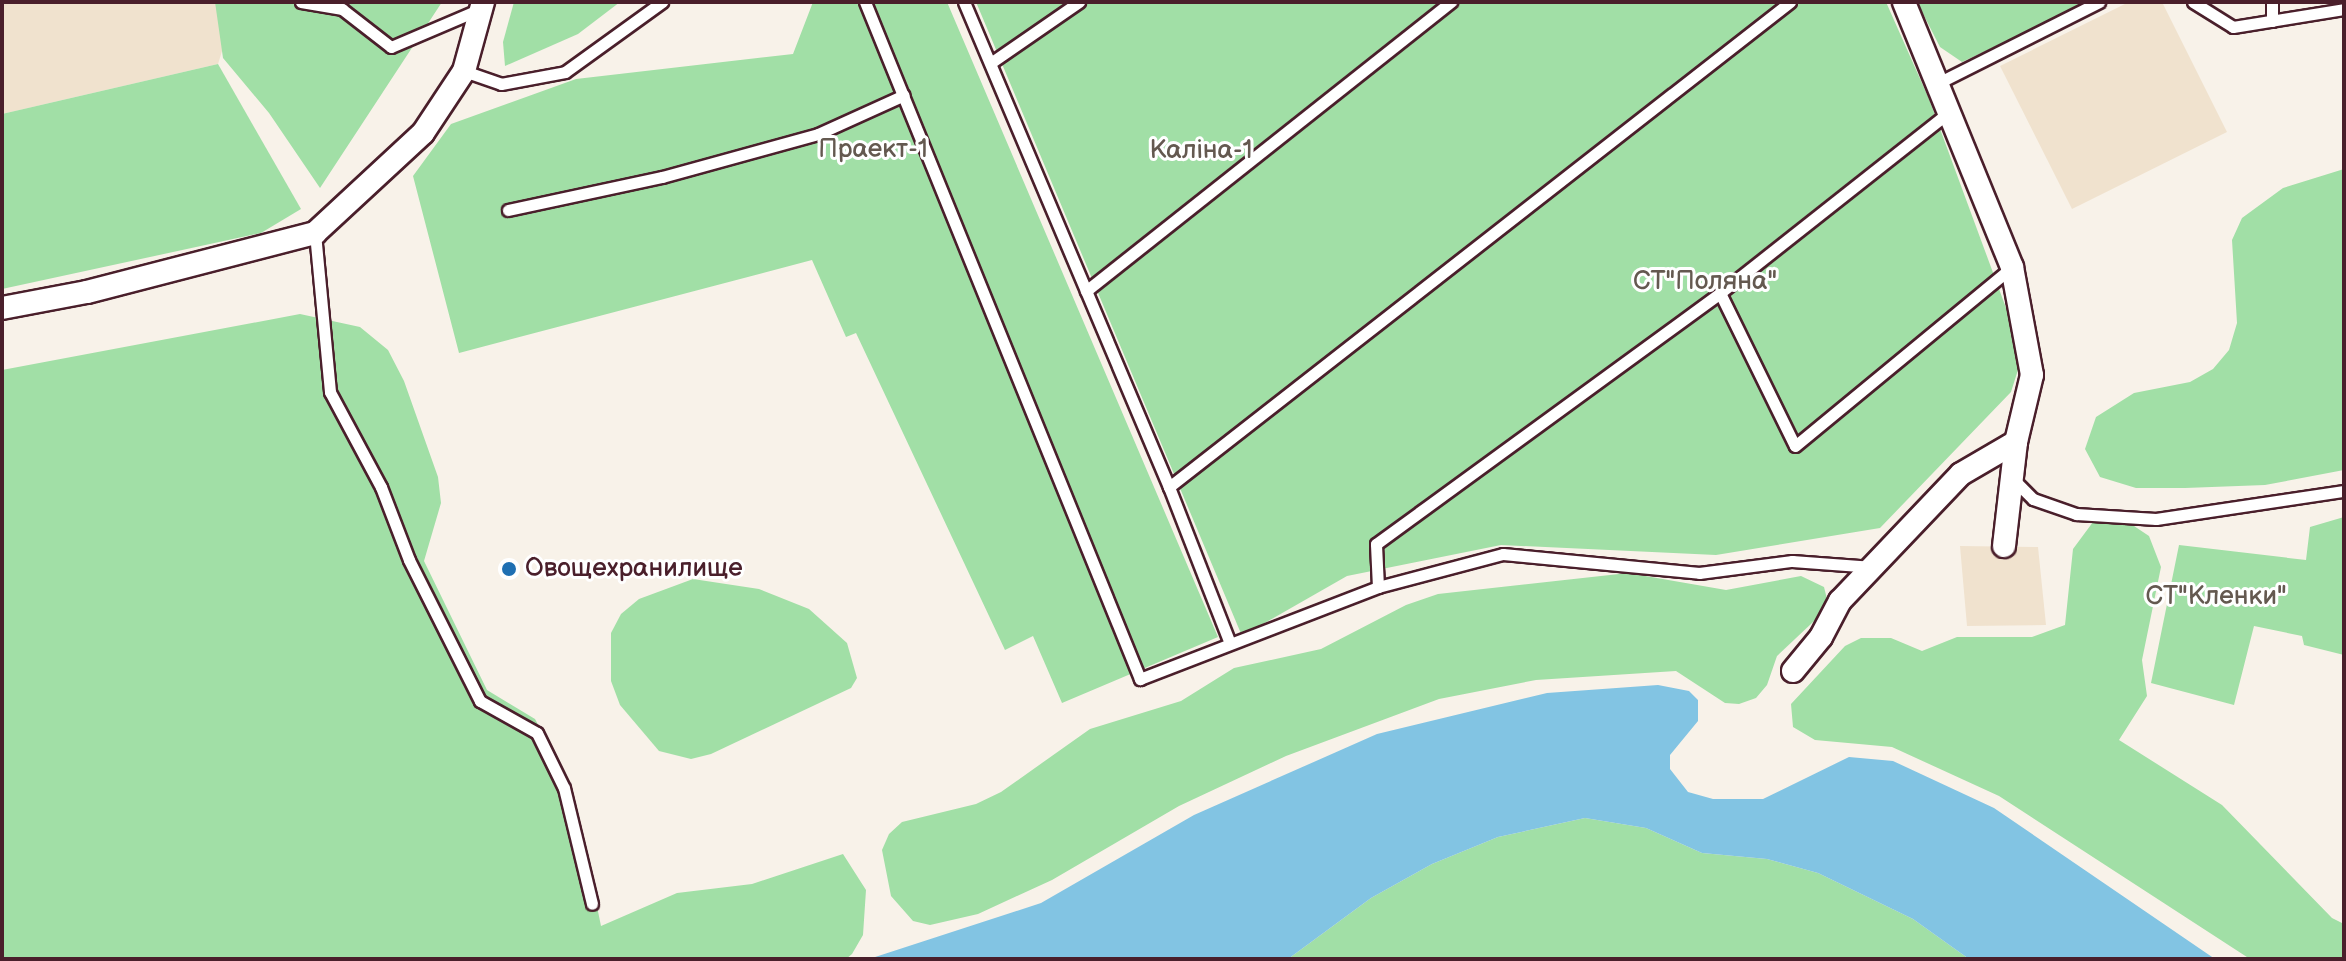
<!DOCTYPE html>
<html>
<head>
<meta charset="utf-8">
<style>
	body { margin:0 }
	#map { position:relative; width:2346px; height:961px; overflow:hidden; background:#f8f2e9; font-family:"Balsamiq Sans",sans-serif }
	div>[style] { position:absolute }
	.built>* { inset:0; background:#f0e2ce }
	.green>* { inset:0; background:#a1dfa6 }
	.water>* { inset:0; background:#82c4e3 }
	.roads { filter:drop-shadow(2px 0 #4a1f2b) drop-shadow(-2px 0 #4a1f2b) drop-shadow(0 2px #4a1f2b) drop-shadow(0 -2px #4a1f2b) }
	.service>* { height:11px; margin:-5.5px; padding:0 5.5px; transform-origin:5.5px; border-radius:5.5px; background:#fff }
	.minor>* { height:22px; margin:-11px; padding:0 11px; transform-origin:11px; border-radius:11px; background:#fff }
	.dots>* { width:22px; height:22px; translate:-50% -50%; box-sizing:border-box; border:4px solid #fff; border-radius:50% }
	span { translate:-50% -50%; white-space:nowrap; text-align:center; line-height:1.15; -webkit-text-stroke:6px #fff; paint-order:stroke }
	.park-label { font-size:26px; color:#645950 }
	.poi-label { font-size:26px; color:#4a1f2b }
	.left { translate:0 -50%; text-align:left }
	.frame { position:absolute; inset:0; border:4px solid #4a1f2b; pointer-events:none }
</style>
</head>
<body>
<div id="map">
	<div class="built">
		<i style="clip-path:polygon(2px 2px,232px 2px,235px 9px,218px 64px,2px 114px)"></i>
		<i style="clip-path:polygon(2129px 2px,2162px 2px,2227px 132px,2072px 209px,2000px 66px)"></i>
		<i style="clip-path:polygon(1960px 546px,2038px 547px,2046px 625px,1967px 626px)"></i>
	</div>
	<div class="green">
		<i style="clip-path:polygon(215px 2px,442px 2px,320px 188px,269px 113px,223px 58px)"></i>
		<i style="clip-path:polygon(514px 2px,620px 2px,578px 34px,505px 66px,503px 42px)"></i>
		<i style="clip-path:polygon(813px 2px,947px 2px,1218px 637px,1062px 703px,1033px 636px,1005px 650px,856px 333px,846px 337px,812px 260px,459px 353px,413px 176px,451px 124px,576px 79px,793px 54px)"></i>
		<i style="clip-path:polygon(976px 2px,1886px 2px,1929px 99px,2023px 354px,2011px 392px,1880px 528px,1716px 555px,1501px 545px,1347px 576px,1242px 636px)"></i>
		<i style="clip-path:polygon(1917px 2px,2090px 2px,1962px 62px,1940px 47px)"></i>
		<i style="clip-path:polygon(218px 64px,301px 209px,261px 233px,2px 289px,2px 114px)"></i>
		<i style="clip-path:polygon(2344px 169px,2344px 470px,2265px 485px,2185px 488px,2136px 488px,2100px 477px,2085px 449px,2096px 417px,2134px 393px,2190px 382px,2213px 369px,2229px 350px,2237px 323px,2232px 240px,2242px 218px,2283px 188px)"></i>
		<i style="clip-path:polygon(300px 314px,360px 327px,388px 350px,404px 381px,438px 477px,441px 503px,424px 561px,487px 690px,535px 719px,563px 771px,578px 814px,601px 926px,677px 893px,752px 884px,843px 854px,866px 890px,863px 935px,852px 954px,846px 959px,2px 959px,2px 370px)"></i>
		<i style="clip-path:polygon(2344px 517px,2344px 655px,2304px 645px,2302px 636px,2254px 626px,2234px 705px,2151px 683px,2179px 545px,2306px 560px,2310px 527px)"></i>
		<i style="clip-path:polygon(2108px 519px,2131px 524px,2149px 536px,2161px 567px,2142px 660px,2147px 696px,2119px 740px,2222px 805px,2332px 918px,2344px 924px,2344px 959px,2250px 959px,1999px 796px,1892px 747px,1815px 740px,1793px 727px,1791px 704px,1845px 646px,1861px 638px,1891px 638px,1922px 651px,1957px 637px,2032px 637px,2065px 625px,2073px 549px,2093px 522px)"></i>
		<i style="clip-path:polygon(1628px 573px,1726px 590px,1801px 576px,1824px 587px,1829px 607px,1777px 656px,1767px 685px,1756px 698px,1739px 704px,1725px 703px,1676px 671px,1536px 680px,1439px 699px,1286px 756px,1179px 806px,1052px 880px,978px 914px,930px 925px,913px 921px,891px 896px,882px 850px,889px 834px,902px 822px,976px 804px,1001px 792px,1090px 729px,1181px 701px,1234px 668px,1321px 649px,1406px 605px,1438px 594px)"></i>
		<i style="clip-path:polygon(693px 579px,759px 589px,809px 609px,847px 643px,857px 678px,851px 688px,711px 754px,691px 759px,659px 751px,620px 705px,611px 681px,611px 633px,621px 614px,639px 599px)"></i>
		<i style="clip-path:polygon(1585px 818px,1646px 828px,1702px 853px,1767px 859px,1818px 873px,1913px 919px,1969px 959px,1288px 959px,1371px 898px,1432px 864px,1498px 837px)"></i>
	</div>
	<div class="water">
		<i style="clip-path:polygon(1658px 685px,1689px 691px,1698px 700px,1698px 721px,1670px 755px,1670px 769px,1688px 792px,1713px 799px,1763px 799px,1849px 757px,1893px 761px,1994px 808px,2215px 959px,1969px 959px,1913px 919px,1818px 873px,1767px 859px,1702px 853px,1646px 828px,1585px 818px,1498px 837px,1432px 864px,1371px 898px,1288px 959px,869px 959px,1041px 903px,1194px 815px,1377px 734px,1547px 693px)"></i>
	</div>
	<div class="roads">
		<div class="service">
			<i style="left:301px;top:2px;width:42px;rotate:9.7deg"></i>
			<i style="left:342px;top:9px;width:62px;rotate:37.8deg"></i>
			<i style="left:391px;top:47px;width:97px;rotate:-23.1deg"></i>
			<i style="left:865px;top:2px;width:731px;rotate:67.89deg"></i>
			<i style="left:1140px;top:679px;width:255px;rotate:-21.1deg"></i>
			<i style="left:1378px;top:587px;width:129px;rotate:-14.8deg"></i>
			<i style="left:1503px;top:554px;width:197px;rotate:5.5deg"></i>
			<i style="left:1699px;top:573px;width:94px;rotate:-7.4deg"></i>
			<i style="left:1792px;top:561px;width:81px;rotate:4.2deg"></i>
			<i style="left:964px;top:2px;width:527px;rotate:67.09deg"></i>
			<i style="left:1169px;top:487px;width:165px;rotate:68.7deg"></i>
			<i style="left:2193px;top:2px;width:47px;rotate:32deg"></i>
			<i style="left:2233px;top:27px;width:112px;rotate:-9.2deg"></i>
			<i style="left:2272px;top:2px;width:19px;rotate:90deg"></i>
			<i style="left:992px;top:62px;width:106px;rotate:-34.6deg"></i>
			<i style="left:464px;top:71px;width:39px;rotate:19deg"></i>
			<i style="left:501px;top:84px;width:65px;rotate:-10.6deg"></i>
			<i style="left:565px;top:72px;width:120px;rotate:-35.8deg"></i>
			<i style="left:1940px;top:82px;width:178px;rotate:-26.7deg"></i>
			<i style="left:508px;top:210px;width:157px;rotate:-12.1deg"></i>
			<i style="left:662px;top:177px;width:162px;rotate:-15.4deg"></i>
			<i style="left:818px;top:134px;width:94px;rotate:-24.4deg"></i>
			<i style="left:315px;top:233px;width:160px;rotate:84.6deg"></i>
			<i style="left:330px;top:392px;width:108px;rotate:61.8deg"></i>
			<i style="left:381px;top:487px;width:78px;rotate:69deg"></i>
			<i style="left:409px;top:560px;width:158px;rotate:63.3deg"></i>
			<i style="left:480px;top:701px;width:65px;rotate:29.3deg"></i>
			<i style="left:537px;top:733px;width:61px;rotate:63.9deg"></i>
			<i style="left:564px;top:788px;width:119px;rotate:76.4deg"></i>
			<i style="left:1086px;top:291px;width:466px;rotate:-38.4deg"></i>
			<i style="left:1720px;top:293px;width:170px;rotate:63.9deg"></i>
			<i style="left:1795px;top:446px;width:281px;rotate:-39.5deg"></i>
			<i style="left:2014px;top:480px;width:27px;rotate:45deg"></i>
			<i style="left:2033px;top:499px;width:46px;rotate:19.2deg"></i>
			<i style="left:2076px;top:514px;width:80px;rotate:3.6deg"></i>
			<i style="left:2156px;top:519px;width:190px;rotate:-8.5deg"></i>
			<i style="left:1169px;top:487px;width:788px;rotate:-37.99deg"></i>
			<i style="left:1378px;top:587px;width:43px;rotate:-92.7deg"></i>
			<i style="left:1376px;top:544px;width:426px;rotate:-36.1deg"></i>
			<i style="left:1720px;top:293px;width:292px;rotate:-38.3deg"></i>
		</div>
		<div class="minor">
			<i style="left:2px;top:308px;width:86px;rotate:-10.7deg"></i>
			<i style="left:87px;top:292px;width:236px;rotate:-14.5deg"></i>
			<i style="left:315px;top:233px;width:147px;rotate:-42.8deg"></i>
			<i style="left:423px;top:133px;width:74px;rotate:-56.5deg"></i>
			<i style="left:464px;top:71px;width:72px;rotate:-74.6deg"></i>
			<i style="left:2004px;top:546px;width:105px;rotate:-83.4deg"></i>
			<i style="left:1793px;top:671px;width:44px;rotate:-50.5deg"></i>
			<i style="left:1821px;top:637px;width:41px;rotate:-62.2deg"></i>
			<i style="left:1840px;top:601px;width:175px;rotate:-46.4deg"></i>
			<i style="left:1961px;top:474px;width:64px;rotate:-30.2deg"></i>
			<i style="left:2016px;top:442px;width:69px;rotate:-76.6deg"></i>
			<i style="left:2032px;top:375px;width:110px;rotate:-100.5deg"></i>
			<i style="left:2012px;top:267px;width:286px;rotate:-112.2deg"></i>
		</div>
	</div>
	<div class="dots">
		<i style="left:509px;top:569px;background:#1f6fb2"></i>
	</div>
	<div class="park-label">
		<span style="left:873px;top:150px">Праект-1</span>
		<span style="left:1201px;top:151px">Каліна-1</span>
		<span style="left:1705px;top:282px">СТ"Поляна"</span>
		<span style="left:2216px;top:597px">СТ"Кленки"</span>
	</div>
	<div class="poi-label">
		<span class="left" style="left:525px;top:569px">Овощехранилище</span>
	</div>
	<div class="frame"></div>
</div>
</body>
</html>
